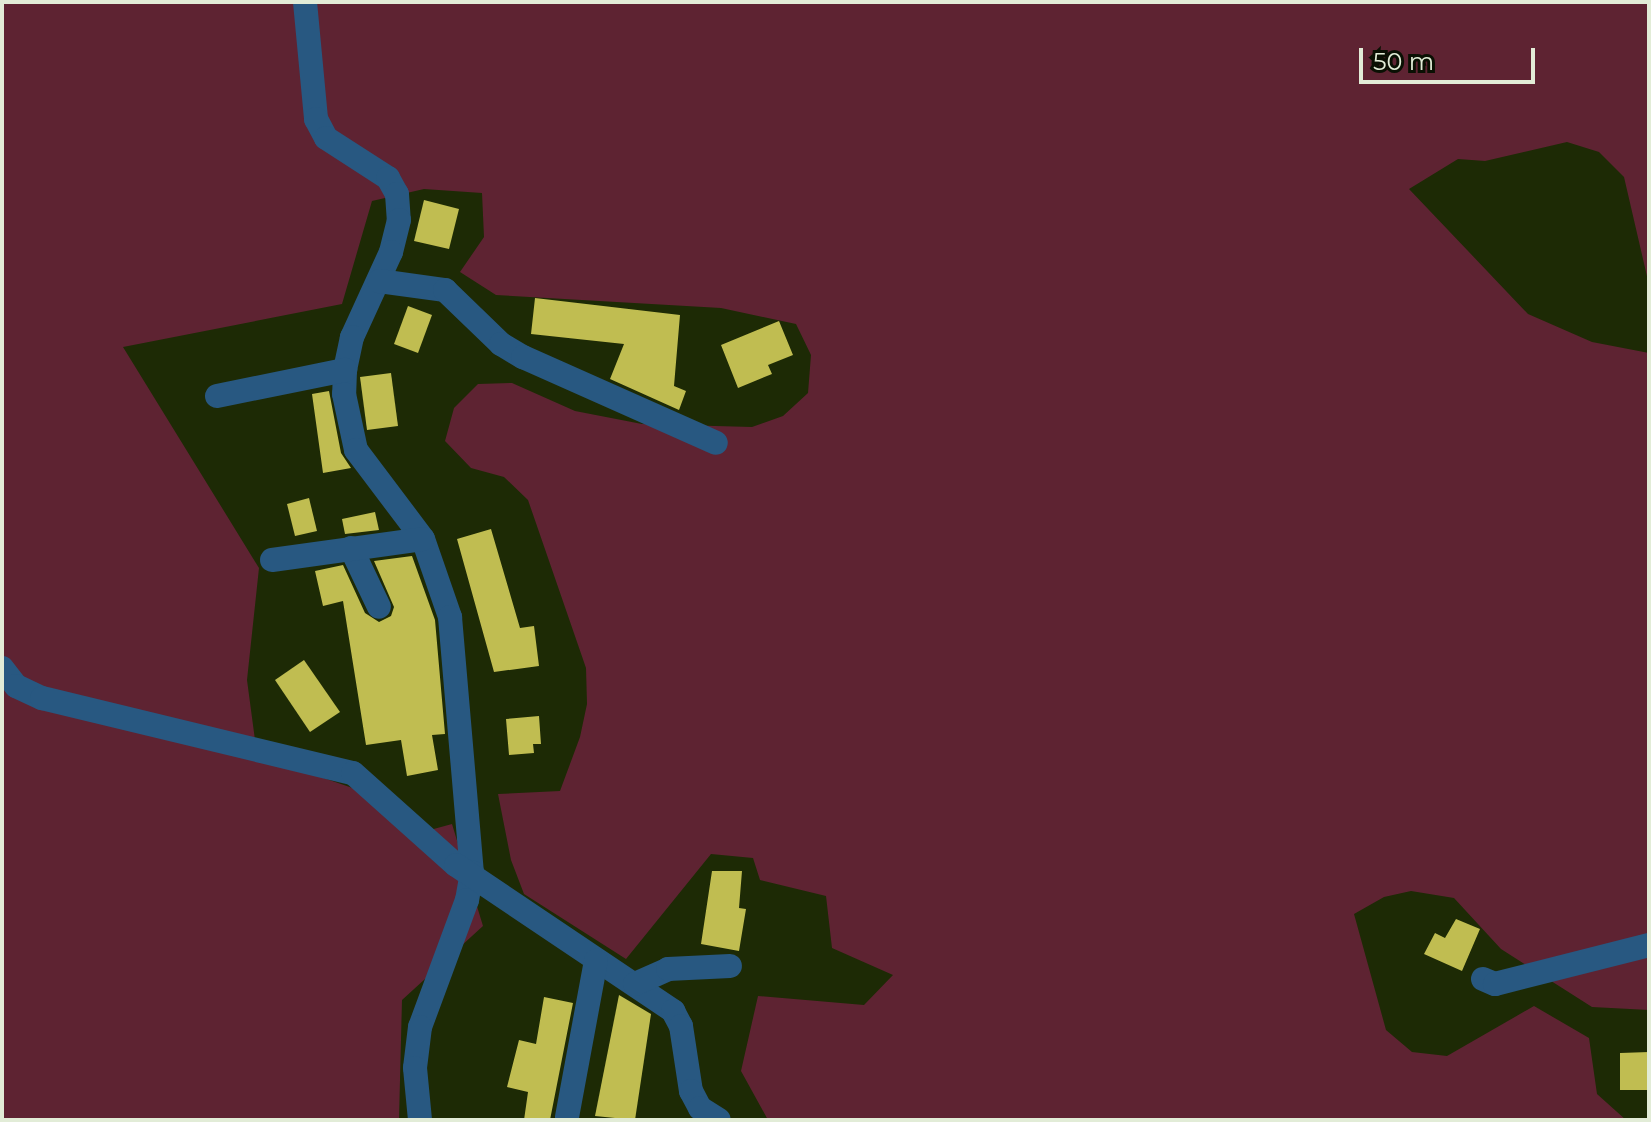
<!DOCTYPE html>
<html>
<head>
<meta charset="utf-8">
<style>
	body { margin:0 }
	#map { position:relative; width:1651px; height:1122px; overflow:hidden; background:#1d2a05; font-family:Montserrat,sans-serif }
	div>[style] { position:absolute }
	.green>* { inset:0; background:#5e2332 }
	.building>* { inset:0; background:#c0bd51 }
	.minor>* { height:24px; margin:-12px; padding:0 12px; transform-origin:12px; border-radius:12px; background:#285881 }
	span { translate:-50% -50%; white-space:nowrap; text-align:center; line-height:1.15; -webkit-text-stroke:8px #0a1003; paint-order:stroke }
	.frame { position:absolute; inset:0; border:4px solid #e2ecd7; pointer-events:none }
	.scale { position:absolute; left:1359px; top:48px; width:176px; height:36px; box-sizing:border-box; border:4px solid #e2ecd7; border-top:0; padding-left:10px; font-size:24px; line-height:28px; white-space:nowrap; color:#e2ecd7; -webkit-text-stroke:6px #0a1003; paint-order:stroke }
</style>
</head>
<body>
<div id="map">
	<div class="green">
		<i style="clip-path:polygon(2px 2px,1649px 2px,1649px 285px,1624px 177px,1599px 152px,1567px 142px,1485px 161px,1458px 159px,1409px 189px,1528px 314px,1592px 342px,1649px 353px,1649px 1010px,1592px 1007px,1501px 949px,1454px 898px,1411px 891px,1384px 897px,1354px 914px,1386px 1030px,1412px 1052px,1447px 1056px,1534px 1006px,1589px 1038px,1597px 1094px,1626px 1120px,768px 1120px,741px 1071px,758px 996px,864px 1005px,893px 975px,832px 948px,826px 896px,760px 880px,753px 858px,711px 854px,626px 959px,524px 894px,511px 860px,498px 794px,560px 791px,580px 737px,587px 704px,586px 668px,528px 500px,504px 477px,471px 468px,445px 441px,454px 408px,478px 384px,512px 383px,575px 411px,642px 424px,752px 427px,783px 416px,808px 393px,811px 355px,796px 324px,721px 308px,496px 295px,460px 272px,484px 237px,482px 193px,424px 189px,372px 201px,342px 304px,123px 347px,259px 568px,247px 680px,257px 755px,367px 793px,408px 836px,452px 824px,483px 926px,402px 1000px,399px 1120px,2px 1120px)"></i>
	</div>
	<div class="building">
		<i style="clip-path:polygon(424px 200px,459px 209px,449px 249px,414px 241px)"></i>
		<i style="clip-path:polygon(535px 298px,680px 315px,674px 386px,686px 391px,679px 410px,610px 379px,624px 344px,531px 334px)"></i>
		<i style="clip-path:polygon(408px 306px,432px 315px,418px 353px,394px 344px)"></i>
		<i style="clip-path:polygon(779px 321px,793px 355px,768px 365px,772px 374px,738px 388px,721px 345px)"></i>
		<i style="clip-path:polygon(391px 373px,398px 426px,367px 430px,360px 377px)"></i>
		<i style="clip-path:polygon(329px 391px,341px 453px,351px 468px,323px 473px,312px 394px)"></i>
		<i style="clip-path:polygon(309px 498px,317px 531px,295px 536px,287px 504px)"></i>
		<i style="clip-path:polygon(375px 512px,379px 530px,345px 534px,342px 519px)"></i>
		<i style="clip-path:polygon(491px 529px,520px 628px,534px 626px,539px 666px,494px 672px,457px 539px)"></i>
		<i style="clip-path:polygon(412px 556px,435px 620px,445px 734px,432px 735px,438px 770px,407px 776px,401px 740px,366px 745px,343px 601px,323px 606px,315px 571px,343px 565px,365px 613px,379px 622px,391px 616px,394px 607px,374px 561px)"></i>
		<i style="clip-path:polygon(304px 660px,340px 712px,310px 732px,275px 680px)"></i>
		<i style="clip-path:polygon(539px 716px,541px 744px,533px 744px,534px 753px,509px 755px,506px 719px)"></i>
		<i style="clip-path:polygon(712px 871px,742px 871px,739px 908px,746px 909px,739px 951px,701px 944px)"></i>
		<i style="clip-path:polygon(1456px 919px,1480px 929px,1462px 971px,1424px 954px,1435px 933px,1445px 938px)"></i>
		<i style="clip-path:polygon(619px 995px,651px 1014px,635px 1120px,595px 1116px)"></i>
		<i style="clip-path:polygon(544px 997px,573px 1003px,550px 1120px,524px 1120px,528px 1092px,507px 1087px,519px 1040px,536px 1044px)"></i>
		<i style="clip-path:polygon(1649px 1052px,1649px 1090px,1620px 1090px,1620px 1053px)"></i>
	</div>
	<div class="minor">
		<i style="left:305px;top:2px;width:118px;rotate:84.6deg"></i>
		<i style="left:316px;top:119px;width:21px;rotate:62deg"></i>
		<i style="left:326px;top:138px;width:74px;rotate:32.8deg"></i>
		<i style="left:388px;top:178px;width:18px;rotate:61deg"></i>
		<i style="left:397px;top:194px;width:26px;rotate:86deg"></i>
		<i style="left:399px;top:220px;width:33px;rotate:104deg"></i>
		<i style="left:391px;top:252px;width:94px;rotate:114.6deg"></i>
		<i style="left:352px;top:337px;width:34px;rotate:102deg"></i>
		<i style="left:345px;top:370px;width:24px;rotate:92deg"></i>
		<i style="left:344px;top:394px;width:57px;rotate:77.9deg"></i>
		<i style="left:356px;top:450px;width:111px;rotate:53deg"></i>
		<i style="left:423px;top:539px;width:83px;rotate:70.9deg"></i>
		<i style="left:450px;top:617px;width:256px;rotate:85.1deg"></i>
		<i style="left:472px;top:872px;width:28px;rotate:100deg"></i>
		<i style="left:467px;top:900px;width:135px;rotate:110.3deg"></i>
		<i style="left:420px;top:1027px;width:41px;rotate:97deg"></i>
		<i style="left:415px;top:1068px;width:52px;rotate:84.5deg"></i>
		<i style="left:379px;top:281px;width:67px;rotate:7.8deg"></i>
		<i style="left:445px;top:290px;width:78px;rotate:44deg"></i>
		<i style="left:501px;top:344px;width:26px;rotate:31deg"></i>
		<i style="left:523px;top:357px;width:211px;rotate:24deg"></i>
		<i style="left:217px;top:396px;width:131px;rotate:-11.5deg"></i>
		<i style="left:351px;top:548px;width:65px;rotate:64.6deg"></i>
		<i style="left:272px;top:560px;width:152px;rotate:-7.9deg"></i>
		<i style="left:2px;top:668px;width:23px;rotate:52deg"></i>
		<i style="left:16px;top:686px;width:29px;rotate:25deg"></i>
		<i style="left:42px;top:698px;width:320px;rotate:13.6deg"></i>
		<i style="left:353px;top:773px;width:138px;rotate:41.8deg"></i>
		<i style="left:456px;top:865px;width:262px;rotate:33.9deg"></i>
		<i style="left:673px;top:1011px;width:17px;rotate:62deg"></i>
		<i style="left:681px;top:1026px;width:66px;rotate:81.3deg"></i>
		<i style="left:691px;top:1091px;width:19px;rotate:62deg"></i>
		<i style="left:700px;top:1108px;width:22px;rotate:32deg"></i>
		<i style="left:1483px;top:979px;width:13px;rotate:23deg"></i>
		<i style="left:1495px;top:984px;width:159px;rotate:-14.2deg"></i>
		<i style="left:635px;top:984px;width:36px;rotate:-24deg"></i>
		<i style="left:668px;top:969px;width:62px;rotate:-2.8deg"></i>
		<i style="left:567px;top:1117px;width:159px;rotate:-79.5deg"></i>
	</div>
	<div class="frame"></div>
	<div class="scale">50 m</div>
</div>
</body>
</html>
